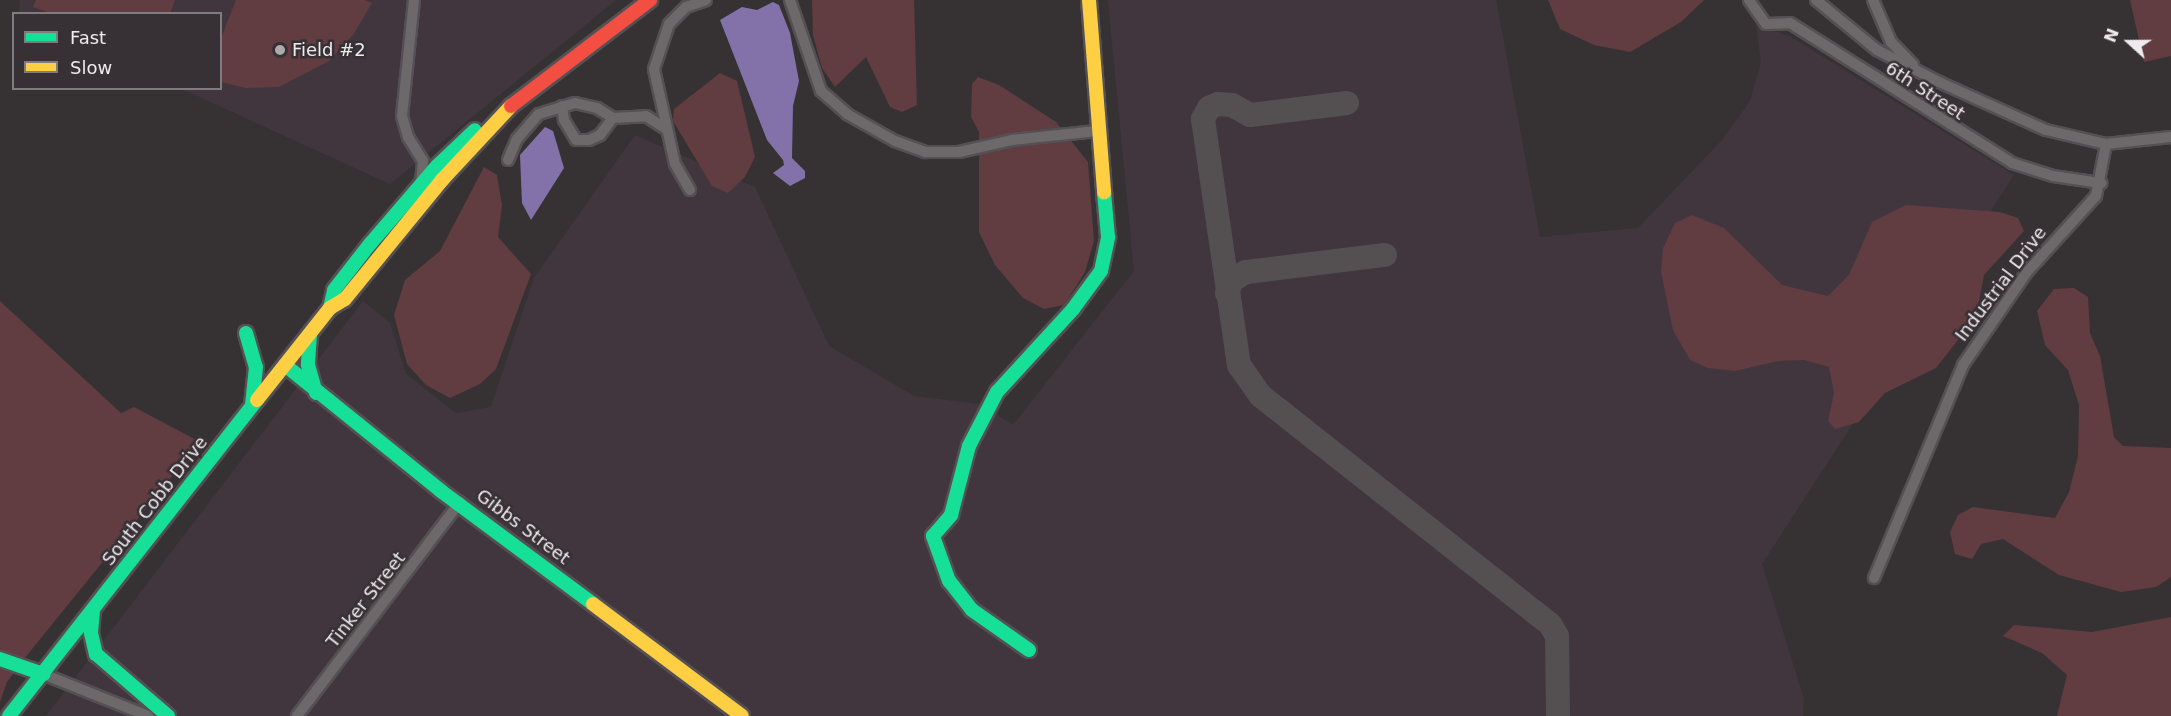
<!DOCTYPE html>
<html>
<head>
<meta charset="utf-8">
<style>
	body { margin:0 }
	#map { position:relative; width:2171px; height:716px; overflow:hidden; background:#363234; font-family:"DejaVu Sans",sans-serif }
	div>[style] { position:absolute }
	.built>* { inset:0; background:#41363e }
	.green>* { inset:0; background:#613c41 }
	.water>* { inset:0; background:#8372a9 }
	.taxiway>* { height:24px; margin:-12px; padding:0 12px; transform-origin:12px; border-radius:12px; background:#545052 }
	.roads { filter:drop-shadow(2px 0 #545053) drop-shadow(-2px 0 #545053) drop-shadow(0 2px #545053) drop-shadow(0 -2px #545053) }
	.street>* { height:10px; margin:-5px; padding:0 5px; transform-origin:5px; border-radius:5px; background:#6d696b }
	.fast>* { height:14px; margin:-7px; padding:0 7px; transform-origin:7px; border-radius:7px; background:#16e098 }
	.slow>* { height:14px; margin:-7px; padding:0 7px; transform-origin:7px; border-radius:7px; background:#ffcf43 }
	.jam>* { height:14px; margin:-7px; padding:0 7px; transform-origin:7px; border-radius:7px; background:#f24e42 }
	.dots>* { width:16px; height:16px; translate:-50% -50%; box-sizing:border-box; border:3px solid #373135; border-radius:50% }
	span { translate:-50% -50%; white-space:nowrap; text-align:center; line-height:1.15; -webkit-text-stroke:5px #373135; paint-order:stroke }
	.poi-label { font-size:18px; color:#eeeaed }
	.left { translate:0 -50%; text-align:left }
	.street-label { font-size:18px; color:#eeeaed }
	.legend { position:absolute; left:12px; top:12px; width:210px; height:78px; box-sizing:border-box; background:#373135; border:2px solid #807b7f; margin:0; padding:8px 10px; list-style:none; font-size:18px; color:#eeeaed }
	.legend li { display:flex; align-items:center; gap:12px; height:30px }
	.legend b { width:30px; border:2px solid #807b7f }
	.north { position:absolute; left:2099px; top:12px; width:60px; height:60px; -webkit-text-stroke:4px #373135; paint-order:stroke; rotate:291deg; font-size:16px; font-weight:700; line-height:24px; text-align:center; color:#eeeaed }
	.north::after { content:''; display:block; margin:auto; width:21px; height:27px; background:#eeeaed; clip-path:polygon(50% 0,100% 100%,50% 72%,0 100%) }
</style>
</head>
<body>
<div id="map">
	<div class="built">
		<i style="clip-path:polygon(20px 0,616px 0,390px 184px,182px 89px,220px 88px,220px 14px,19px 14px)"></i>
		<i style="clip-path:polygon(1108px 0,1496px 0,1540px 237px,1638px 228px,1723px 139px,1750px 101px,1761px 62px,1756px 25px,1791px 37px,2014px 175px,1762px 564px,1804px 699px,1803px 716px,46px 716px,363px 301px,390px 323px,406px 374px,456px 413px,491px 407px,534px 278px,635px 135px,755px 187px,829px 346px,914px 396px,979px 404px,1013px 425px,1134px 271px)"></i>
	</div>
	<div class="green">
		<i style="clip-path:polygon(36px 0,175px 0,170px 14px,50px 13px,33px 7px)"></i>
		<i style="clip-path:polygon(236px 0,365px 0,372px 3px,353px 35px,329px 61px,279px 87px,246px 88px,221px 82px,221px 38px)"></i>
		<i style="clip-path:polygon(812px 0,914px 0,917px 105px,902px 112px,890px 107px,866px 57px,835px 87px,822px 68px,813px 35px)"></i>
		<i style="clip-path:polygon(1548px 0,1704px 0,1681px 22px,1630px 52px,1594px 45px,1560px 29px)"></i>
		<i style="clip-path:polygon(2130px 0,2171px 0,2171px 56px,2144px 62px)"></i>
		<i style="clip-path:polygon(720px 73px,737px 81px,755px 157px,745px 177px,728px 193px,712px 186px,673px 121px,674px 109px)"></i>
		<i style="clip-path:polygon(978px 77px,999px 85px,1056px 122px,1088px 162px,1094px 241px,1085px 272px,1064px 305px,1044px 309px,1023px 298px,995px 265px,979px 232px,979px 132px,971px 117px,972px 84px)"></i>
		<i style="clip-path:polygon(484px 167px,497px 175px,502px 205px,498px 237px,531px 274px,496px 369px,480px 384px,450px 398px,426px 385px,407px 364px,394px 315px,405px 280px,440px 251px)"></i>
		<i style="clip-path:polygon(1906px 205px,2000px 212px,2018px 218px,2024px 231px,1984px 275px,1976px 317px,1936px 368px,1885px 393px,1859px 422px,1835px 429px,1828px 421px,1834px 393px,1829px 367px,1804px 360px,1778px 361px,1735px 371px,1708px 368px,1690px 360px,1673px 330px,1661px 272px,1663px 248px,1675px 223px,1692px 215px,1724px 228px,1782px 285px,1828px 296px,1849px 275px,1872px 222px)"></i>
		<i style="clip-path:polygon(2074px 288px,2088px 297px,2090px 333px,2100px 356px,2114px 437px,2123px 446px,2171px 448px,2171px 577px,2156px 587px,2121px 592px,2059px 575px,2003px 539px,1981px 544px,1972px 559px,1955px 554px,1950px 532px,1958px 515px,1973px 507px,2055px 518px,2069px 492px,2078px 456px,2079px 405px,2068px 370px,2045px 345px,2037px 311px,2054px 289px)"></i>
		<i style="clip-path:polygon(0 301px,121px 413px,134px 407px,200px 442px,28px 654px,7px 682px,0 702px)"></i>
		<i style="clip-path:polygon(2171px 617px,2171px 716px,2057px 716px,2067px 675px,2042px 653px,2003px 636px,2014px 625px,2092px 632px)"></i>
	</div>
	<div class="water">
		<i style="clip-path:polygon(773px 2px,779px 5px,790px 33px,799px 81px,793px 106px,792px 158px,805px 171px,805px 178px,790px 186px,773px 173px,784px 165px,783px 160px,767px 140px,720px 20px,742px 7px,757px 10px)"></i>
		<i style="clip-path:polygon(545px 127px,553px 131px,564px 168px,531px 220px,522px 203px,520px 155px)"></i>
	</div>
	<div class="taxiway">
		<i style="left:1347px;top:103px;width:98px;rotate:172.9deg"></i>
		<i style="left:1250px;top:115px;width:21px;rotate:-151deg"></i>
		<i style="left:1232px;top:105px;width:14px;rotate:-176deg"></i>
		<i style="left:1218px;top:104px;width:10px;rotate:156deg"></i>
		<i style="left:1209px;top:108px;width:13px;rotate:119deg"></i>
		<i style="left:1203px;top:119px;width:249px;rotate:81.7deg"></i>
		<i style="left:1239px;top:365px;width:38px;rotate:55deg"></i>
		<i style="left:1261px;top:396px;width:368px;rotate:38.3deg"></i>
		<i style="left:1550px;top:624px;width:14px;rotate:60deg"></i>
		<i style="left:1557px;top:636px;width:80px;rotate:89.3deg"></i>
		<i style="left:1227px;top:293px;width:14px;rotate:-69deg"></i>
		<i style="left:1232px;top:280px;width:16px;rotate:-30deg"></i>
		<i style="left:1246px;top:272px;width:140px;rotate:-7deg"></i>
	</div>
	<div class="roads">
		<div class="street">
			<i style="left:414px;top:0;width:117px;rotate:95.9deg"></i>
			<i style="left:402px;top:116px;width:22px;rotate:74deg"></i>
			<i style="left:408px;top:137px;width:28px;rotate:58deg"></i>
			<i style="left:423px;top:161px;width:21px;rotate:95deg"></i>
			<i style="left:790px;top:0;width:96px;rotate:71.2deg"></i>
			<i style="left:821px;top:91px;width:35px;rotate:41deg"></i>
			<i style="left:847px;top:114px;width:55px;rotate:29.4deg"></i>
			<i style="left:895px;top:141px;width:33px;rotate:20deg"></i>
			<i style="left:926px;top:152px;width:33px"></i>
			<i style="left:959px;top:152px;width:54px;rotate:-12.8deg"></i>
			<i style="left:1012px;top:140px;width:85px;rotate:-6deg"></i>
			<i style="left:1749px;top:0;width:29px;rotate:55deg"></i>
			<i style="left:1766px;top:24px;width:24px;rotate:-2deg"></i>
			<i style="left:1790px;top:23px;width:262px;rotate:32.2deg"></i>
			<i style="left:2012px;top:163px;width:43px;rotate:17.6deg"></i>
			<i style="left:2053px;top:176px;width:49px;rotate:8.3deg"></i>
			<i style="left:1816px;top:0;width:79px;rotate:39.3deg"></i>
			<i style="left:1877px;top:50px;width:70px;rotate:27.3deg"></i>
			<i style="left:1939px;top:82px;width:117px;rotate:24.2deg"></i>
			<i style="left:2046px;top:130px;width:62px;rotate:13.1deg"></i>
			<i style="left:1873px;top:0;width:46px;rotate:66.8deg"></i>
			<i style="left:1891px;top:42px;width:32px;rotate:46deg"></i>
			<i style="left:562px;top:106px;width:14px;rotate:82deg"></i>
			<i style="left:564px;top:120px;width:23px;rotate:59deg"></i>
			<i style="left:576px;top:140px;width:13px"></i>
			<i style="left:589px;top:140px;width:12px;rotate:-24deg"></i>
			<i style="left:600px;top:135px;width:21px;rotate:-53deg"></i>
			<i style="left:613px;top:118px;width:33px;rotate:-3deg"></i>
			<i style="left:646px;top:116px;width:24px;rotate:33deg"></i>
			<i style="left:508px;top:160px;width:23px;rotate:-67deg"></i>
			<i style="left:517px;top:139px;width:33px;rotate:-49deg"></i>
			<i style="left:539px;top:114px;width:38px;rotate:-17deg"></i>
			<i style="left:575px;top:103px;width:23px;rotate:13deg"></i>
			<i style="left:597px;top:108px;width:19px;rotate:32deg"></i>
			<i style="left:690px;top:190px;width:30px;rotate:-120deg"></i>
			<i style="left:675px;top:164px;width:97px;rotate:-102.5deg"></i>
			<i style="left:654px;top:69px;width:47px;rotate:-71.6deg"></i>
			<i style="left:669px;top:24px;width:24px;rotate:-45deg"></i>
			<i style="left:686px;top:7px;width:21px;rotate:-19deg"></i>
			<i style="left:1874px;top:578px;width:231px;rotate:-67.3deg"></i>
			<i style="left:1963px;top:365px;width:113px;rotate:-55.5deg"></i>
			<i style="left:2027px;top:272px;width:103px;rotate:-47.8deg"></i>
			<i style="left:2096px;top:196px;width:53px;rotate:-79.1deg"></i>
			<i style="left:2106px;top:144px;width:65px;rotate:-6.1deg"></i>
			<i style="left:43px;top:674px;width:113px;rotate:21.8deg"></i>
			<i style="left:297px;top:716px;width:269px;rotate:-52.7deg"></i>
		</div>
		<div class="fast">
			<i style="left:330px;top:308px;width:18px;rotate:-77deg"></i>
			<i style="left:334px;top:290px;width:58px;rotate:-52deg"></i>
			<i style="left:370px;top:244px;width:103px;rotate:-49.3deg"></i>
			<i style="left:437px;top:166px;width:52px;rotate:-43.5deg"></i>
			<i style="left:246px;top:333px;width:35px;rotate:74deg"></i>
			<i style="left:256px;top:367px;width:37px;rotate:96deg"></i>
			<i style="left:310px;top:334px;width:31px;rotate:94deg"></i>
			<i style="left:308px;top:365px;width:29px;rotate:74deg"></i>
			<i style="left:285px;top:365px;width:201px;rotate:38.9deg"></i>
			<i style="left:441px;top:491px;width:189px;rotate:36.6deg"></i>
			<i style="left:93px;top:610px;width:23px;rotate:95deg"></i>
			<i style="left:91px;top:633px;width:22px;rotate:77deg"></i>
			<i style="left:96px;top:654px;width:95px;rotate:40.7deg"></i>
			<i style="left:1029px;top:650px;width:70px;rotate:-144.9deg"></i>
			<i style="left:972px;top:610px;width:37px;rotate:-128deg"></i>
			<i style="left:949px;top:581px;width:48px;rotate:-109.6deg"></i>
			<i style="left:933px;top:536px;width:28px;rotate:-49deg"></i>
			<i style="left:951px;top:515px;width:71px;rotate:-75.4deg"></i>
			<i style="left:969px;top:446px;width:61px;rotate:-62.6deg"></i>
			<i style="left:997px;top:392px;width:113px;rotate:-47.5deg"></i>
			<i style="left:1073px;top:309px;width:47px;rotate:-53.6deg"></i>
			<i style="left:1101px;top:271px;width:35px;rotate:-78deg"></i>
			<i style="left:1108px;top:237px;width:45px;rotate:-95.1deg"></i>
			<i style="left:0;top:659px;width:46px;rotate:19.2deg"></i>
			<i style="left:9px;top:716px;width:402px;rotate:-51.9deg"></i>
		</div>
		<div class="slow">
			<i style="left:1089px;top:0;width:193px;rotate:85.5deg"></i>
			<i style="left:257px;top:400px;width:117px;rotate:-51.6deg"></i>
			<i style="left:330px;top:308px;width:17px;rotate:-31deg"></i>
			<i style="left:345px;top:299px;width:154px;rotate:-50.8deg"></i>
			<i style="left:442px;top:180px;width:101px;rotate:-47deg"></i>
			<i style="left:593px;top:604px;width:186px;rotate:36.9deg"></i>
		</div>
		<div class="jam">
			<i style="left:511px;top:106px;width:175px;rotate:-37.3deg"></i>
		</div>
	</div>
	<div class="dots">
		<i style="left:280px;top:50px;background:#aeaaac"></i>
	</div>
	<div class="poi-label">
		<span class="left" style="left:292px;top:50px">Field #2</span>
	</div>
	<div class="street-label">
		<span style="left:1925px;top:91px;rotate:33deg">6th Street</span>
		<span style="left:2001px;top:284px;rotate:-53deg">Industrial Drive</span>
		<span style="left:155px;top:501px;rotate:-52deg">South Cobb Drive</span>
		<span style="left:523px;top:527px;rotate:37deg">Gibbs Street</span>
		<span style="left:366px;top:600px;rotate:-52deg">Tinker Street</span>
	</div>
	<ul class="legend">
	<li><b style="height:8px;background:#16e098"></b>Fast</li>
	<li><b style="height:8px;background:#ffcf43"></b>Slow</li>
	</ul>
	<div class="north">N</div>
</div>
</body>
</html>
